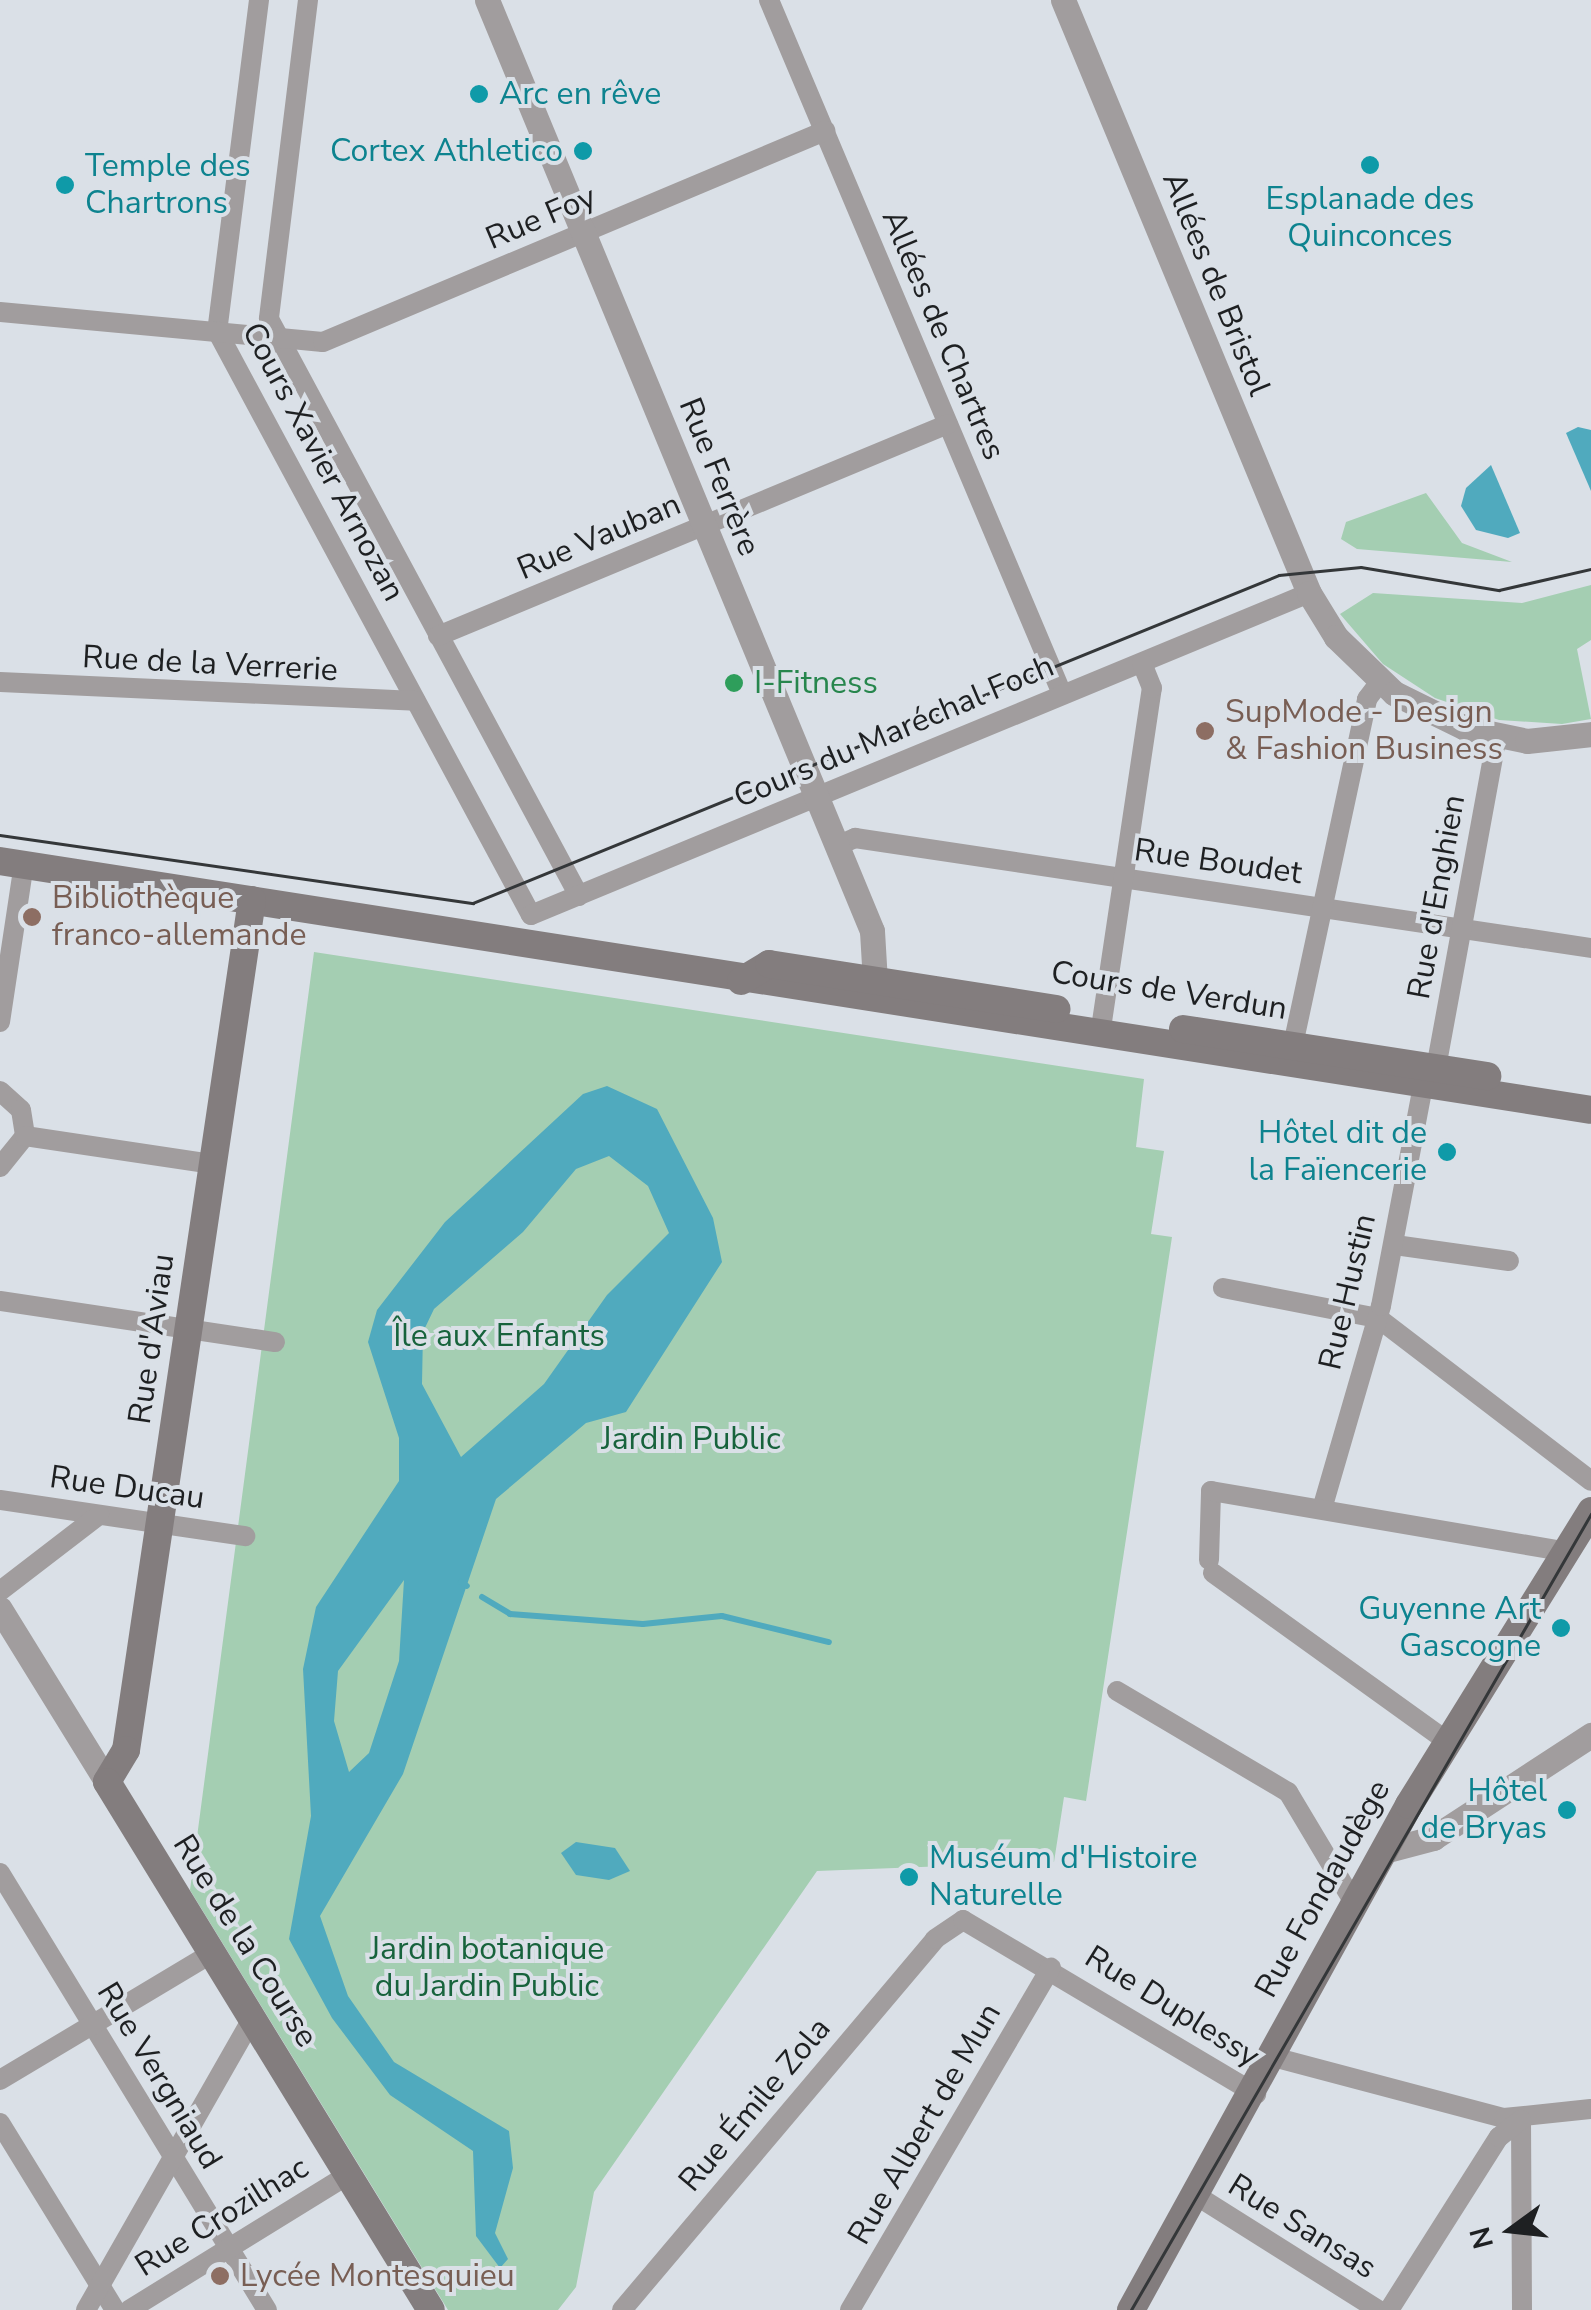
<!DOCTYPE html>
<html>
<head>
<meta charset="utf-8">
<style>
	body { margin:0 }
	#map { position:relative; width:1591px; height:2310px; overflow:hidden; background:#dae0e7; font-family:"Nunito Sans",sans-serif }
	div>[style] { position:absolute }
	.green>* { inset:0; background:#a4ceb2 }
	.water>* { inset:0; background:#50aabe }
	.stream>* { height:6px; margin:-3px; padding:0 3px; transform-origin:3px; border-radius:3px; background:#50aabe }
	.minor>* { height:20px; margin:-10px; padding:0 10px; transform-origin:10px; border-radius:10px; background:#a19d9e }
	.tertiary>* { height:25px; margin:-12.5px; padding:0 12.5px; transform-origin:12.5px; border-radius:12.5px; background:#a19d9e }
	.secondary>* { height:28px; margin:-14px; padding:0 14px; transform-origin:14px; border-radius:14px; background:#837d7e }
	.tram>* { height:2.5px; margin:-1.25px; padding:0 1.25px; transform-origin:1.25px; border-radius:1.25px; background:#343739 }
	.dots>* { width:28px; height:28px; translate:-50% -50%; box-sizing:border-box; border:5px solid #dae0e7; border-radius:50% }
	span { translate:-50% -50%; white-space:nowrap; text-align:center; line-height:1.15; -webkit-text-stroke:8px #dae0e7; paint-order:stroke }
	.culture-label { font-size:32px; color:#0d838f }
	.left { translate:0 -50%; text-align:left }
	.right { translate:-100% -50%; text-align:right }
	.street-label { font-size:32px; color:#1e2022 }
	.leisure-label { font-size:32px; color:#27864d }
	.education-label { font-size:32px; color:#785e54 }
	.park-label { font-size:32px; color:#17633c }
	.north { position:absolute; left:1461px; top:2180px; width:100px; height:100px; -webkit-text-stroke:8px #dae0e7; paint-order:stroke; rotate:255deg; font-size:28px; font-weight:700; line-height:40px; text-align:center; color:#1e2022 }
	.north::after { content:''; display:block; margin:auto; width:35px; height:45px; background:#1e2022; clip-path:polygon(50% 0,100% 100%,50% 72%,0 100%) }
</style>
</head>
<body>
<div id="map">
	<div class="green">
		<i style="clip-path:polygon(1426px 493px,1462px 543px,1512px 562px,1357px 549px,1341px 539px,1346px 522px)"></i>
		<i style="clip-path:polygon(1591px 585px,1591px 640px,1577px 649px,1591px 719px,1562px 724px,1499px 720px,1435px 698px,1383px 664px,1340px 614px,1373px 593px,1522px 603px)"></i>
		<i style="clip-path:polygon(314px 952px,1144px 1079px,1136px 1147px,1164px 1151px,1151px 1234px,1172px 1237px,1086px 1801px,1064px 1797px,1054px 1862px,817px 1871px,594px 2192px,576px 2287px,558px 2310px,448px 2310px,190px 1890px)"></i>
	</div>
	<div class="water">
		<i style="clip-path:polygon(1578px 427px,1591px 430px,1591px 491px,1566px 433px)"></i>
		<i style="clip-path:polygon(1491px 465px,1520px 533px,1508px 538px,1476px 530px,1461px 506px,1466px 488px)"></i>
		<i style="clip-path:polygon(evenodd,607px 1086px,657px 1109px,713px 1218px,722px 1262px,626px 1412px,586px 1423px,496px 1499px,403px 1774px,320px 1916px,348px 1996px,394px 2062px,509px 2131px,513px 2168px,495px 2233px,508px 2259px,500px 2268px,476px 2236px,473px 2151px,390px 2095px,332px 2018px,289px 1939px,311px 1816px,303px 1669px,316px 1607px,399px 1481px,399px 1438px,368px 1342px,377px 1310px,445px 1222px,583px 1094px,607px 1086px,609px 1156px,648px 1186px,669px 1233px,607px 1295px,544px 1384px,461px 1457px,422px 1384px,423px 1332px,434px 1309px,523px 1232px,576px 1169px,609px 1156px,607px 1086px,404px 1580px,399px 1661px,369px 1753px,349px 1772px,334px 1721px,338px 1671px,404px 1580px)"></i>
		<i style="clip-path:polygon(576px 1842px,615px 1848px,630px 1871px,609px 1880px,576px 1875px,561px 1853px)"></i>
	</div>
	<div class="stream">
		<i style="left:461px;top:1582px;width:7px;rotate:34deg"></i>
		<i style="left:482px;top:1597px;width:33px;rotate:31deg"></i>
		<i style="left:510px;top:1614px;width:133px;rotate:4.3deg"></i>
		<i style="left:643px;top:1624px;width:79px;rotate:-5.8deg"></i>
		<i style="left:722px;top:1616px;width:110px;rotate:13.7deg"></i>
	</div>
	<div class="minor">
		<i style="left:259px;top:0;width:334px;rotate:97.2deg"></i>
		<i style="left:217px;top:331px;width:663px;rotate:61.73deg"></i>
		<i style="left:308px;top:0;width:321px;rotate:97deg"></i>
		<i style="left:269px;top:319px;width:655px;rotate:61.75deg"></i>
		<i style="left:769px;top:0;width:753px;rotate:67.11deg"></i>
		<i style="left:0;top:312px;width:324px;rotate:5.3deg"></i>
		<i style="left:323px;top:342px;width:545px;rotate:-22.8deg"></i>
		<i style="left:438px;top:636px;width:552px;rotate:-22.57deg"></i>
		<i style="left:0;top:682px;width:416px;rotate:2.6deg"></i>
		<i style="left:837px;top:846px;width:20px;rotate:-24deg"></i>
		<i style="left:855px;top:838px;width:744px;rotate:8.5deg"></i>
		<i style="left:531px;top:915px;width:842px;rotate:-22.48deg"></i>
		<i style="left:0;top:1022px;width:160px;rotate:-81.4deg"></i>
		<i style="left:1100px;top:1035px;width:351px;rotate:-81.5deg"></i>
		<i style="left:1152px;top:688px;width:27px;rotate:-112deg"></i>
		<i style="left:1293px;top:1045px;width:354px;rotate:-77.9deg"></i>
		<i style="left:1367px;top:699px;width:21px;rotate:-53deg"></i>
		<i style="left:0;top:1091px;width:28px;rotate:42deg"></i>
		<i style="left:21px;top:1110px;width:26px;rotate:81deg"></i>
		<i style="left:25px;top:1136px;width:40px;rotate:129deg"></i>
		<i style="left:25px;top:1136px;width:190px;rotate:8.5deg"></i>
		<i style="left:1395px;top:1245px;width:115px;rotate:8deg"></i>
		<i style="left:1223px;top:1288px;width:158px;rotate:11deg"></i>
		<i style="left:1378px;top:1318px;width:268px;rotate:37.4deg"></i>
		<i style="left:0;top:1301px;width:278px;rotate:8.5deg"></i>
		<i style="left:0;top:1500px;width:248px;rotate:8.4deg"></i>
		<i style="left:1322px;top:1509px;width:211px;rotate:-73.8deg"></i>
		<i style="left:1381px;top:1306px;width:224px;rotate:-79.2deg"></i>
		<i style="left:1423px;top:1086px;width:22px;rotate:-54deg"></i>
		<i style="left:1436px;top:1068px;width:337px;rotate:-79.6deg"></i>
		<i style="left:1209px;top:1560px;width:69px;rotate:-88.3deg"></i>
		<i style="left:1211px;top:1491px;width:360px;rotate:9.7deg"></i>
		<i style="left:1213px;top:1573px;width:288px;rotate:35.7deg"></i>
		<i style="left:0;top:1591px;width:125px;rotate:-37.5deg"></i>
		<i style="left:1117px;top:1691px;width:199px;rotate:30.6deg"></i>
		<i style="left:1288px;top:1792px;width:133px;rotate:59.2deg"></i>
		<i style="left:0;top:1873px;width:512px;rotate:58.58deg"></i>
		<i style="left:1269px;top:2056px;width:243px;rotate:14.8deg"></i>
		<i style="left:1504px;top:2118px;width:87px;rotate:-5.9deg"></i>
		<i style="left:0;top:2080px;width:247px;rotate:-30.9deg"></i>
		<i style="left:1521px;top:2120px;width:190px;rotate:89.7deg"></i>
		<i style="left:0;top:2123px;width:220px;rotate:58.4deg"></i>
		<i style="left:1194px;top:2194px;width:218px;rotate:32.2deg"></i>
		<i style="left:86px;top:2310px;width:335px;rotate:-60.3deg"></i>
		<i style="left:129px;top:2310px;width:257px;rotate:-31.7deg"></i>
		<i style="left:622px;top:2310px;width:485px;rotate:-49.8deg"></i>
		<i style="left:935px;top:1939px;width:34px;rotate:-34deg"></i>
		<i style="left:963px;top:1920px;width:341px;rotate:30.7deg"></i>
		<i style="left:850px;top:2310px;width:397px;rotate:-59.6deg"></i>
		<i style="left:1389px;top:2310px;width:205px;rotate:-57.6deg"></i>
		<i style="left:1499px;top:2137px;width:28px;rotate:-38deg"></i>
	</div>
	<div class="tertiary">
		<i style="left:487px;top:0;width:1007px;rotate:67.53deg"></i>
		<i style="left:872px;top:931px;width:50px;rotate:86.6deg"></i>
		<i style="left:875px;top:981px;width:17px;rotate:156deg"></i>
		<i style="left:1063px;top:0;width:642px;rotate:67.47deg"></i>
		<i style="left:1309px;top:593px;width:52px;rotate:58.5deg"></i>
		<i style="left:1336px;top:637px;width:81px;rotate:44deg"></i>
		<i style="left:1394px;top:693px;width:79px;rotate:26.2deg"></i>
		<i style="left:1465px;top:728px;width:63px;rotate:11.8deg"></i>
		<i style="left:1527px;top:741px;width:64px;rotate:-6.2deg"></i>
		<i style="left:0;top:1609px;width:203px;rotate:58.3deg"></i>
		<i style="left:1388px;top:1850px;width:47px;rotate:-14.9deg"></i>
		<i style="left:1433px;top:1838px;width:189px;rotate:-33.1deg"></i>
	</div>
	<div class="secondary">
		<i style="left:0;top:861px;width:1610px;rotate:8.89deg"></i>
		<i style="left:252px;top:900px;width:859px;rotate:98.43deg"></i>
		<i style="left:126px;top:1750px;width:37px;rotate:121deg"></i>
		<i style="left:107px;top:1782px;width:619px;rotate:58.47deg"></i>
		<i style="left:741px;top:981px;width:33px;rotate:-31deg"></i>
		<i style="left:769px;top:964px;width:291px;rotate:8.9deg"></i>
		<i style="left:1183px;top:1029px;width:308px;rotate:8.8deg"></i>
		<i style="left:1131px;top:2310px;width:576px;rotate:-61.17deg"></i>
		<i style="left:1409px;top:1805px;width:346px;rotate:-58.2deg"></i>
	</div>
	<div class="tram">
		<i style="left:0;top:835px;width:478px;rotate:8.2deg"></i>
		<i style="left:473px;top:903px;width:870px;rotate:-22.14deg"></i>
		<i style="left:1279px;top:575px;width:82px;rotate:-5.6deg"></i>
		<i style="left:1361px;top:567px;width:140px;rotate:9.5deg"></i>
		<i style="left:1499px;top:590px;width:94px;rotate:-12.9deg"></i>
		<i style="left:1131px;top:2310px;width:919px;rotate:-59.98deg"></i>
	</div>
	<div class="dots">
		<i style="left:479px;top:94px;background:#0f9aa8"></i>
		<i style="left:583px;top:151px;background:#0f9aa8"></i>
		<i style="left:1370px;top:165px;background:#0f9aa8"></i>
		<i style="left:65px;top:185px;background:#0f9aa8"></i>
		<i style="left:734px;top:683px;background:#2e9e5b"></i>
		<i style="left:1205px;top:731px;background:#8d6e63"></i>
		<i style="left:32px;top:917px;background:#8d6e63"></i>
		<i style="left:1447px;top:1152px;background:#0f9aa8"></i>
		<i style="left:1561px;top:1628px;background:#0f9aa8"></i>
		<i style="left:1567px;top:1810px;background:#0f9aa8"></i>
		<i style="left:909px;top:1877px;background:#0f9aa8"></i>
		<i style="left:220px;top:2276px;background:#8d6e63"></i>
	</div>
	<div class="culture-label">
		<span class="left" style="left:499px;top:94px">Arc en rêve</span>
		<span class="right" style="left:563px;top:151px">Cortex Athletico</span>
		<span class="left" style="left:85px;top:185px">Temple des<br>Chartrons</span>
		<span style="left:1370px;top:218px">Esplanade des<br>Quinconces</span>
		<span class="right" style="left:1427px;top:1152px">Hôtel dit de<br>la Faïencerie</span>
		<span class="right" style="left:1541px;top:1628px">Guyenne Art<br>Gascogne</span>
		<span class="right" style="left:1547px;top:1810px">Hôtel<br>de Bryas</span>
		<span class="left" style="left:929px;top:1877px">Muséum d'Histoire<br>Naturelle</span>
	</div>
	<div class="street-label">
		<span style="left:541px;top:218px;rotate:-23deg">Rue Foy</span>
		<span style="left:1216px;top:284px;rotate:68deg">Allées de Bristol</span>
		<span style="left:943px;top:335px;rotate:67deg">Allées de Chartres</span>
		<span style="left:323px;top:462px;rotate:62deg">Cours Xavier Arnozan</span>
		<span style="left:719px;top:477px;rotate:68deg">Rue Ferrère</span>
		<span style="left:599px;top:537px;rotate:-23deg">Rue Vauban</span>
		<span style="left:210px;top:664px;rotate:3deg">Rue de la Verrerie</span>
		<span style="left:894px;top:732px;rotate:-23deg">Cours du Maréchal Foch</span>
		<span style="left:1218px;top:862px;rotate:8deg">Rue Boudet</span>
		<span style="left:1437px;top:897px;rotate:-80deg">Rue d'Enghien</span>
		<span style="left:1169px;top:991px;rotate:9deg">Cours de Verdun</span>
		<span style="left:1348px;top:1292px;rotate:-77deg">Rue Hustin</span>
		<span style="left:152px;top:1339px;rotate:-82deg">Rue d'Aviau</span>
		<span style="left:127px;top:1488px;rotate:8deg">Rue Ducau</span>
		<span style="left:1323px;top:1889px;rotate:-61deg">Rue Fondaudège</span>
		<span style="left:245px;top:1941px;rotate:58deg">Rue de la Course</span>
		<span style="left:1172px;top:2007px;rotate:32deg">Rue Duplessy</span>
		<span style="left:159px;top:2076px;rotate:59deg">Rue Vergniaud</span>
		<span style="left:755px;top:2105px;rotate:-50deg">Rue Émile Zola</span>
		<span style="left:925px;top:2124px;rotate:-60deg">Rue Albert de Mun</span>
		<span style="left:222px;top:2217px;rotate:-32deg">Rue Crozilhac</span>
		<span style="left:1302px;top:2227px;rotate:32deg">Rue Sansas</span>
	</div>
	<div class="leisure-label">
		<span class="left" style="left:754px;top:683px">I-Fitness</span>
	</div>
	<div class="education-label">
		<span class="left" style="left:1225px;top:731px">SupMode - Design<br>&amp; Fashion Business</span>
		<span class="left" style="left:52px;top:917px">Bibliothèque<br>franco-allemande</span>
		<span class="left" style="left:240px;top:2276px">Lycée Montesquieu</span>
	</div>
	<div class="park-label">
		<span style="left:499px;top:1336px">Île aux Enfants</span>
		<span style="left:691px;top:1439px">Jardin Public</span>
		<span style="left:487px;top:1968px">Jardin botanique<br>du Jardin Public</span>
	</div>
	<div class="north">N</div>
</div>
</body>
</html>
